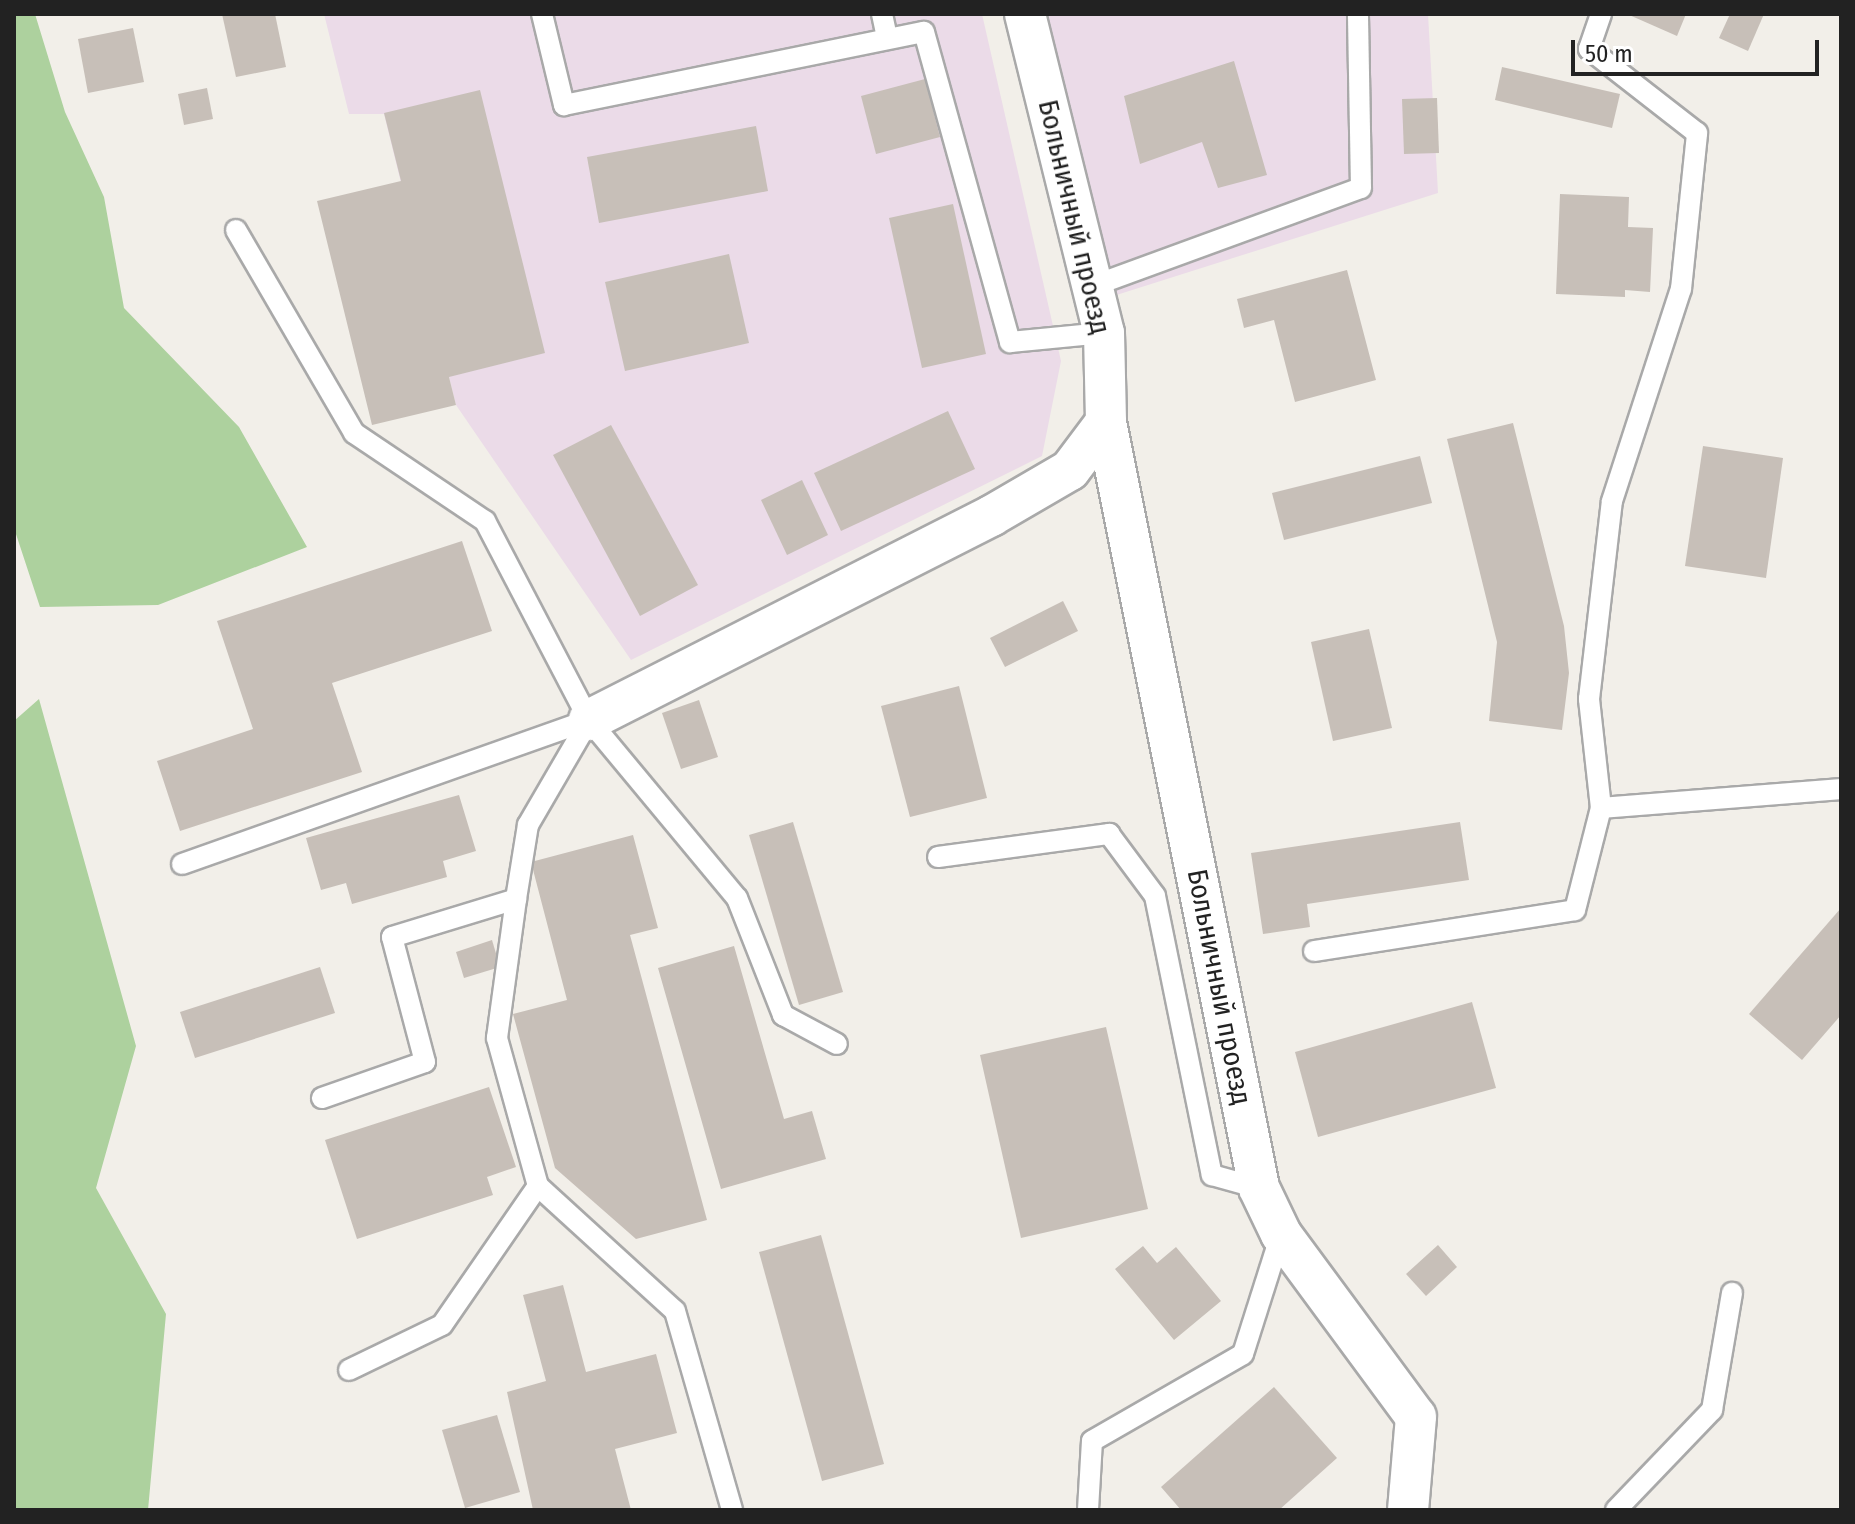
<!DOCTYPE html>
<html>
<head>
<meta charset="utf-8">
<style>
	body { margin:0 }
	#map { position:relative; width:1855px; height:1524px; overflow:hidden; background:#f2efe9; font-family:"Fira Sans Condensed",sans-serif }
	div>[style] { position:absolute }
	.industrial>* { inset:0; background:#ebdbe8 }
	.forest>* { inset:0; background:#add19e }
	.building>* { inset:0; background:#c7bfb8 }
	.roads { filter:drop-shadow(2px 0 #a9a9a9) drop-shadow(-2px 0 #a9a9a9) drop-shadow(0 2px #a9a9a9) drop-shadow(0 -2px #a9a9a9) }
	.lane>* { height:20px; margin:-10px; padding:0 10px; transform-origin:10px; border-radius:10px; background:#fff }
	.street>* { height:40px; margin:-20px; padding:0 20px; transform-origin:20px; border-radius:20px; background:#fff }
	span { translate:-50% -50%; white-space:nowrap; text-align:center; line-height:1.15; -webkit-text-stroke:6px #fff; paint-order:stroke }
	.street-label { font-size:28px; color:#222 }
	.frame { position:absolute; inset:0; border:16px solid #222; pointer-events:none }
	.scale { position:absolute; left:1571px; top:40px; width:248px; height:36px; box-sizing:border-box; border:4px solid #222; border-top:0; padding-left:10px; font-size:24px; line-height:28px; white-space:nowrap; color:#222; -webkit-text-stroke:6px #fff; paint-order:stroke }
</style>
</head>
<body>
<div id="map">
	<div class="industrial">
		<i style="clip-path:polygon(324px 14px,982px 14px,1061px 361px,1042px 456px,631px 660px,456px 405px,384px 114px,349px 114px)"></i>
		<i style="clip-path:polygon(1038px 14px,1428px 14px,1438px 193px,1107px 298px)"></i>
	</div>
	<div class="forest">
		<i style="clip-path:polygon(14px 14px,35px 14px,65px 112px,104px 197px,124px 308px,239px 427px,307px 547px,158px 605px,40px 607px,14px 528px)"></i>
		<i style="clip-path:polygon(39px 699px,136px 1046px,96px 1188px,166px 1314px,148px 1510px,14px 1510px,14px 721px)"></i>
	</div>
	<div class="building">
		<i style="clip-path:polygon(222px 14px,275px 14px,286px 67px,236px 77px)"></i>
		<i style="clip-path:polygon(1627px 14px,1686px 14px,1677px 36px)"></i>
		<i style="clip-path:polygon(1730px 14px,1764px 14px,1748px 51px,1719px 38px)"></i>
		<i style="clip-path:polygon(133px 28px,144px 82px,88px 93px,78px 39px)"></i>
		<i style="clip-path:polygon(1234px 61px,1267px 175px,1218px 188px,1202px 142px,1140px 164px,1124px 96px)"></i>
		<i style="clip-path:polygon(1502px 67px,1620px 94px,1612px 128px,1495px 100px)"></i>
		<i style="clip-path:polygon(925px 79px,940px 137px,876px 154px,861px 96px)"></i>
		<i style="clip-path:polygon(207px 88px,213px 119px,184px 125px,178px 94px)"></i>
		<i style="clip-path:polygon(480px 90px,545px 353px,449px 377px,456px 405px,372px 425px,317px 201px,401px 181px,384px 113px)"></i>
		<i style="clip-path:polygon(1437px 98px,1439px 153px,1404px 154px,1402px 99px)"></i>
		<i style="clip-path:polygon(756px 126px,768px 191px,599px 223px,587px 157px)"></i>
		<i style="clip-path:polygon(1560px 194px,1629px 197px,1628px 227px,1653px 228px,1650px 292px,1625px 290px,1625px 297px,1556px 294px)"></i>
		<i style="clip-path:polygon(953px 204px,986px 354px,922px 368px,889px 218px)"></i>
		<i style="clip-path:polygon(729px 254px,749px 343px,625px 371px,605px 282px)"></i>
		<i style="clip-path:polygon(1347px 270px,1376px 380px,1295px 402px,1274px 320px,1244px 328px,1237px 299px)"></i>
		<i style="clip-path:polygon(948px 411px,975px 469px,841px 531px,814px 473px)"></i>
		<i style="clip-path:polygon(1513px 423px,1564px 626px,1569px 673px,1562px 730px,1489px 721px,1497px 642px,1447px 439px)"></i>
		<i style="clip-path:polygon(611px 425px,698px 585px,640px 616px,553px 455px)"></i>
		<i style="clip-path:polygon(1703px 446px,1783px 458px,1766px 578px,1685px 566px)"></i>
		<i style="clip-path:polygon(1420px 456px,1432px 503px,1284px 540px,1272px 493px)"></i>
		<i style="clip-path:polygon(802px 480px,828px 535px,787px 555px,761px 500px)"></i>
		<i style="clip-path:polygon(462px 541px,492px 631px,332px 683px,362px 772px,180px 831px,157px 761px,253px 729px,217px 621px)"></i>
		<i style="clip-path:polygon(1063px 601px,1078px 631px,1005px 667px,990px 638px)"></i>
		<i style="clip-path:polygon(1369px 629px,1392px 728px,1333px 741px,1311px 642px)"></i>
		<i style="clip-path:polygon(959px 686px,987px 798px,910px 817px,881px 706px)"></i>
		<i style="clip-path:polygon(699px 700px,718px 757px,681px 769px,662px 713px)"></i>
		<i style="clip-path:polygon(459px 795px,476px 851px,443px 861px,447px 877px,352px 904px,346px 883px,321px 890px,306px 838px)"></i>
		<i style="clip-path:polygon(793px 822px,843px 992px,799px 1005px,749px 835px)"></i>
		<i style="clip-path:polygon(1460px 822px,1469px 880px,1307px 904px,1310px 927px,1263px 934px,1251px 853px)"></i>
		<i style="clip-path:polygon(633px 835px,658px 928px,630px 935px,707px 1220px,636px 1239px,555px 1168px,513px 1014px,567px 1000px,531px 862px)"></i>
		<i style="clip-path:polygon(1841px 908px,1841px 1015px,1802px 1060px,1749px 1014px)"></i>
		<i style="clip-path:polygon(492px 940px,500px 967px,464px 978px,456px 952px)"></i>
		<i style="clip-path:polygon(734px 946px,784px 1119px,812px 1111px,826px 1159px,721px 1189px,658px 968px)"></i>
		<i style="clip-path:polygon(320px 967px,335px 1013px,195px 1058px,180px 1012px)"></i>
		<i style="clip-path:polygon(1472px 1002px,1496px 1088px,1318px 1137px,1295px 1052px)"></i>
		<i style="clip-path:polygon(1106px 1027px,1148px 1209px,1021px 1238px,980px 1055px)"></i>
		<i style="clip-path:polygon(489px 1087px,516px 1167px,487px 1177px,493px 1195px,357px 1239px,325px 1140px)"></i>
		<i style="clip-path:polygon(821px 1235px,884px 1464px,822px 1481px,759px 1252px)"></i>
		<i style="clip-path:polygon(1438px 1245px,1457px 1267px,1426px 1296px,1406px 1274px)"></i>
		<i style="clip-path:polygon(1143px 1246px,1157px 1263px,1176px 1247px,1221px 1301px,1174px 1340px,1115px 1269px)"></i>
		<i style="clip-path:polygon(563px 1285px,586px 1372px,656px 1354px,677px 1433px,615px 1449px,631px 1510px,533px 1510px,507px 1392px,546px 1381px,523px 1295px)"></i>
		<i style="clip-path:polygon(1274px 1387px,1337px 1458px,1279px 1510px,1181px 1510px,1161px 1487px)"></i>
		<i style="clip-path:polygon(497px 1415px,520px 1492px,465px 1508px,442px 1430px)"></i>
	</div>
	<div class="roads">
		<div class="lane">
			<i style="left:542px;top:14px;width:94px;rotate:76.4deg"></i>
			<i style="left:564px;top:105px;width:367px;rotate:-11.5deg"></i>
			<i style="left:924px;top:32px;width:322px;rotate:74.5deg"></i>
			<i style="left:1010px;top:342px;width:94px;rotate:-5.5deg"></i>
			<i style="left:882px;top:14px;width:25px;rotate:78deg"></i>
			<i style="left:236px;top:230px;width:235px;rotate:59.8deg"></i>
			<i style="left:354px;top:433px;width:158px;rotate:33.9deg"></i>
			<i style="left:485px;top:521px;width:225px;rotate:62.4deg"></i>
			<i style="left:589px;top:720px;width:231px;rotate:50.3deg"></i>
			<i style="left:737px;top:898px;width:126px;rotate:68.5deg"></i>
			<i style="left:783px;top:1015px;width:61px;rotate:28.2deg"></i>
			<i style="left:1093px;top:286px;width:285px;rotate:-20.1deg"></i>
			<i style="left:1361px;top:188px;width:174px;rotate:-91deg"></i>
			<i style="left:1601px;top:808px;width:110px;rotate:-96.3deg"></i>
			<i style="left:1589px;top:699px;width:199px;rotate:-83.4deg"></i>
			<i style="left:1612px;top:501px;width:223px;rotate:-72deg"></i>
			<i style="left:1681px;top:289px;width:157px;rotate:-84.1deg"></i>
			<i style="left:1697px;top:133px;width:137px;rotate:-142.1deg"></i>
			<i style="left:1589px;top:49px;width:37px;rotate:-71deg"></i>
			<i style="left:938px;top:857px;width:173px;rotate:-7.7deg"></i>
			<i style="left:1109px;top:834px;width:77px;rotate:53.4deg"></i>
			<i style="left:1155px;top:896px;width:285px;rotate:78.5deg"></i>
			<i style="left:1212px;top:1175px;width:49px;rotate:15.5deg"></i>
			<i style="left:182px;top:864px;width:432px;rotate:-19.5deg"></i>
			<i style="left:1314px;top:951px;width:264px;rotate:-8.9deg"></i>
			<i style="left:1575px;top:910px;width:105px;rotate:-75.7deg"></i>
			<i style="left:1601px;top:808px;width:241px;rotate:-4.5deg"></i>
			<i style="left:322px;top:1098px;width:109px;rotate:-19.3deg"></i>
			<i style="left:425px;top:1062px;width:129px;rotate:-104.8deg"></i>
			<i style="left:392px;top:937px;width:130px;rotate:-17deg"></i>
			<i style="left:516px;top:899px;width:75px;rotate:-80.8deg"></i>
			<i style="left:528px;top:825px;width:121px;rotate:-59.8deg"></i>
			<i style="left:538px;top:1186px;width:185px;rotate:42.4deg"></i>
			<i style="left:675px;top:1311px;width:207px;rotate:74deg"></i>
			<i style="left:349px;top:1370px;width:103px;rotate:-25.8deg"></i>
			<i style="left:442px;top:1325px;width:169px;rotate:-55.4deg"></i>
			<i style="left:538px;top:1186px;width:154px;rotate:-105.5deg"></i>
			<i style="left:497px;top:1038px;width:140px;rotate:-82.2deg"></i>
			<i style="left:1088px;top:1510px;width:69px;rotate:-86.7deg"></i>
			<i style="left:1092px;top:1441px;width:174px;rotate:-29.9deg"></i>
			<i style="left:1243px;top:1354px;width:126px;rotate:-72.4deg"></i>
			<i style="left:1616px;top:1510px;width:139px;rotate:-46.2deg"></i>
			<i style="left:1712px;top:1410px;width:119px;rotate:-80.3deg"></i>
		</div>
		<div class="street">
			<i style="left:1025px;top:14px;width:329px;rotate:76.1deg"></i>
			<i style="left:1104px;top:333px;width:89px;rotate:88.7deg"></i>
			<i style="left:1106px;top:422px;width:781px;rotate:78.7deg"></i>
			<i style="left:1259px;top:1188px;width:51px;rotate:64.4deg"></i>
			<i style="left:1281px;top:1234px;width:227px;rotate:53.6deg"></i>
			<i style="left:1416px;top:1417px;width:93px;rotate:94.9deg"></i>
			<i style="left:589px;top:720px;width:451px;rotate:-26.9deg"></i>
			<i style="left:991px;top:516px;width:91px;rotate:-30.2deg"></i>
			<i style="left:1070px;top:470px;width:60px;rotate:-53.1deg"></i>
		</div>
	</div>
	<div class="street-label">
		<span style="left:1074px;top:217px;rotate:77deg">Больничный проезд</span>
		<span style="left:1219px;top:987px;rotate:79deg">Больничный проезд</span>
	</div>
	<div class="frame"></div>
	<div class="scale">50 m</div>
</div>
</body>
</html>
